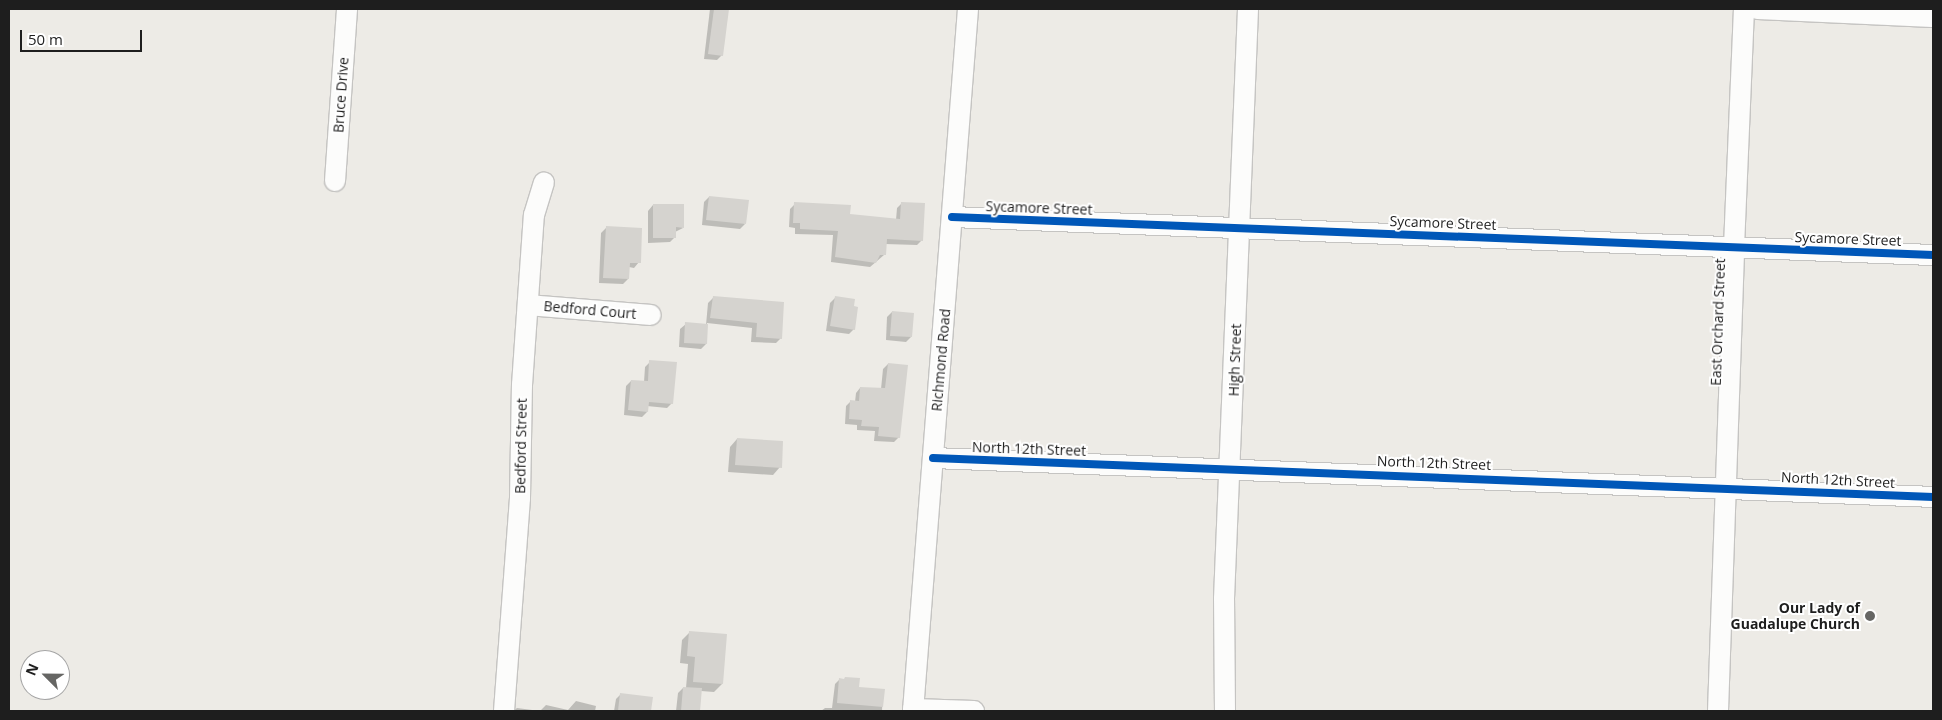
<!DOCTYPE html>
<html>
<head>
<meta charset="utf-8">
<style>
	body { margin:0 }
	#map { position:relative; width:1942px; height:720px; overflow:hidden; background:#edebe6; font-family:"Open Sans",sans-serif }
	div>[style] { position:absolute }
	.shadow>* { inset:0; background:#0003 }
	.building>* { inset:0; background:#d5d3cf }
	.roads { filter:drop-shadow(1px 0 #c5c4c2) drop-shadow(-1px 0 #c5c4c2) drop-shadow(0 1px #c5c4c2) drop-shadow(0 -1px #c5c4c2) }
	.minor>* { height:20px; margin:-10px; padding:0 10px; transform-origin:10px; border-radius:10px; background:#fcfcfb }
	.cycleway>* { height:8px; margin:-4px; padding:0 4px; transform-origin:4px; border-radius:4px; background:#0057b8 }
	.dots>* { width:14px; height:14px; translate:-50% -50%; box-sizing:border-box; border:2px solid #fff; border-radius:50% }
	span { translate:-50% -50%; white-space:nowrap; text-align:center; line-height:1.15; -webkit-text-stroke:4px #fff; paint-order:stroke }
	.street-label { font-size:14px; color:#1e1e1e }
	.poi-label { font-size:14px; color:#1e1e1e; font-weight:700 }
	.right { translate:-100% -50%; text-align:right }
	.frame { position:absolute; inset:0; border:10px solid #1e1e1e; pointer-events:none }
	.north { position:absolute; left:20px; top:650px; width:50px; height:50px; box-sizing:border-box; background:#fff; border:1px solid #a5a5a5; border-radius:50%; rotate:293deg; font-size:14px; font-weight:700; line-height:20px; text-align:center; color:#1e1e1e }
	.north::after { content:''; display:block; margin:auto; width:18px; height:22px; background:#666664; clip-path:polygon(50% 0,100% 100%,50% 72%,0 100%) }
	.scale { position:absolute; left:20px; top:30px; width:122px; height:22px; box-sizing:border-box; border:2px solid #1e1e1e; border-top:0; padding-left:6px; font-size:15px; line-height:18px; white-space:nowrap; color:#1e1e1e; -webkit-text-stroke:4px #fff; paint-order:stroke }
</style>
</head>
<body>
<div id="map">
	<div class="shadow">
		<i style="clip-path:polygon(710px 9px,728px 9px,722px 55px,717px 60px,704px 59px)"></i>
		<i style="clip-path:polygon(709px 197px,745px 224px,740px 229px,702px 225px,704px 202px)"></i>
		<i style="clip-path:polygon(902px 203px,922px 240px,917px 245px,885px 244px,884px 255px,870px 267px,831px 262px,833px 235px,795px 234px,795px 228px,789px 227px,790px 209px,795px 204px,849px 215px,896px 220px,897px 208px)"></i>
		<i style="clip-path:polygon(653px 205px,683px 228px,675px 232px,675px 237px,670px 242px,648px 243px,648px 211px)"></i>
		<i style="clip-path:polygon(606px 228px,639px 262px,634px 268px,629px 267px,628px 279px,623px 284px,599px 283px,601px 233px)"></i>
		<i style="clip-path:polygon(713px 298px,783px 303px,781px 338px,776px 343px,751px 342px,752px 328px,707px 323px,706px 344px,701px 349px,679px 347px,680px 329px,686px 324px,706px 325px,708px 303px)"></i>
		<i style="clip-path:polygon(835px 298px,854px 329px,849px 334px,826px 331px,830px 303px)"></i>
		<i style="clip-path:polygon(892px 312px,911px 337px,906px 342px,886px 340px,887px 317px)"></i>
		<i style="clip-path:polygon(650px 362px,672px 403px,667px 408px,647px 406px,647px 412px,642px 417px,624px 415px,626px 386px,631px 381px,644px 382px,645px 367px)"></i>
		<i style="clip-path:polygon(888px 364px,899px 437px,894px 442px,874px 441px,875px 431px,857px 430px,857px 425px,845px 424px,846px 406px,851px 401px,855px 402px,856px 393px,860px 388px,881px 389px,883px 369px)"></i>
		<i style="clip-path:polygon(737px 439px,780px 467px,773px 475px,728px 472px,730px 447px)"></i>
		<i style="clip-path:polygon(690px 632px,726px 635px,722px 684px,714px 692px,701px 691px,699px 711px,676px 711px,678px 693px,683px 688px,686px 688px,688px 664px,680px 663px,682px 640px)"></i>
		<i style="clip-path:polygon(839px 680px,857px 688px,883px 690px,882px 711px,821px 711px,825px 708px,832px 708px,835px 684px)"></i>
		<i style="clip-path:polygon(621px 694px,651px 698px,649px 711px,614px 711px,616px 699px)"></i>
		<i style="clip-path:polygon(576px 701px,596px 706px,595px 711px,513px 711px,517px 708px,540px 711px,546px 705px,568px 710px)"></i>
	</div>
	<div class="building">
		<i style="clip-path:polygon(714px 9px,729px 9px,723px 56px,708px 54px)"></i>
		<i style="clip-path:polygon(709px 196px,749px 200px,746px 224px,706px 220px)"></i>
		<i style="clip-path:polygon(794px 202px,851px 205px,850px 214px,900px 219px,901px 202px,925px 203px,923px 241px,887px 239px,886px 255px,880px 255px,876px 263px,835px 257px,838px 231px,800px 229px,800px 223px,793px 223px)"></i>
		<i style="clip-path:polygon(653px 204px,684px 204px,684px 228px,676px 227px,676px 238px,653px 238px)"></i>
		<i style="clip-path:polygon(606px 226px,642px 228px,641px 263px,630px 263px,629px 279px,603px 278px)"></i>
		<i style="clip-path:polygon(713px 296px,784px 302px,782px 339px,756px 337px,757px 323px,710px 318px)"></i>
		<i style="clip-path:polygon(835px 296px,855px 299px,854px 306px,858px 307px,855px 330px,830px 326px)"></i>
		<i style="clip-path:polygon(892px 311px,914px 313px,912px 337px,890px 336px)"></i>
		<i style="clip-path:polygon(685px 322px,708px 324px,707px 344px,684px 343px)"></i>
		<i style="clip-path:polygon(649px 360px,677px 362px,673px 404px,649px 402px,648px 412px,628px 410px,631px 380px,648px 381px)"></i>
		<i style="clip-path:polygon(888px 363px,908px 365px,900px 438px,878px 436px,879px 427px,861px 426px,862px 420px,849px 419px,850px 400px,859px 401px,860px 387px,885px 388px)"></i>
		<i style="clip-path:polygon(737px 438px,783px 441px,782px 468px,735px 465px)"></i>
		<i style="clip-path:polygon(689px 631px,727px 634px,723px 684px,693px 682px,695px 657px,687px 656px)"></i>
		<i style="clip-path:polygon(845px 677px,860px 678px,859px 687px,885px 689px,883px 707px,837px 703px,839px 678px,844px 679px)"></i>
		<i style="clip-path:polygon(683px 687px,702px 688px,700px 711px,681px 711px)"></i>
		<i style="clip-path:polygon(620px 693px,653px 697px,651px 711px,618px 711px)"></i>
	</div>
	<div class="roads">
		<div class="minor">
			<i style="left:1757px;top:9px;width:176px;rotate:2.6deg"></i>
			<i style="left:335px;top:181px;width:172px;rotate:-86deg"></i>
			<i style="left:952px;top:217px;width:982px;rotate:2.22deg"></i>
			<i style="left:528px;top:305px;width:123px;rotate:4.6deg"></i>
			<i style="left:933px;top:458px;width:1001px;rotate:2.23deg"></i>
			<i style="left:913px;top:709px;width:61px;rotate:1.9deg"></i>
			<i style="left:504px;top:711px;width:214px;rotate:-85.7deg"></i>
			<i style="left:520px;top:498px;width:113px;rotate:-89deg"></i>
			<i style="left:522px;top:385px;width:170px;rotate:-86deg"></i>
			<i style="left:534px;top:215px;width:34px;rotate:-73deg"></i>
			<i style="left:913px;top:711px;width:704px;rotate:-85.52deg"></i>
			<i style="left:1225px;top:711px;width:112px;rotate:-90.5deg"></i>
			<i style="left:1224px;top:599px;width:590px;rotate:-87.67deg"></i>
			<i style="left:1718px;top:711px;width:464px;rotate:-88deg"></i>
			<i style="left:1734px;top:247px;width:238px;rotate:-87.6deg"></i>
		</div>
	</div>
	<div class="cycleway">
		<i style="left:952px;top:217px;width:982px;rotate:2.22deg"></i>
		<i style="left:933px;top:458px;width:1001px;rotate:2.23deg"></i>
	</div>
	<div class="dots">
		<i style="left:1870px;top:616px;background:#666664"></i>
	</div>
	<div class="street-label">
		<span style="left:341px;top:95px;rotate:-86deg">Bruce Drive</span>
		<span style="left:1039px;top:208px;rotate:2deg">Sycamore Street</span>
		<span style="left:1443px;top:223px;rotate:2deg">Sycamore Street</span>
		<span style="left:1848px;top:239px;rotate:2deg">Sycamore Street</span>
		<span style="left:590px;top:310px;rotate:5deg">Bedford Court</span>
		<span style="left:1718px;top:322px;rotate:-88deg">East Orchard Street</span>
		<span style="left:941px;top:360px;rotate:-85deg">Richmond Road</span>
		<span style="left:1235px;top:360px;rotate:-88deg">High Street</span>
		<span style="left:521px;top:446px;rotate:-89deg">Bedford Street</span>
		<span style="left:1029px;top:449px;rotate:2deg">North 12th Street</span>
		<span style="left:1434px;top:463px;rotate:2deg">North 12th Street</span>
		<span style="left:1838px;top:480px;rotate:3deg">North 12th Street</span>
	</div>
	<div class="poi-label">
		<span class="right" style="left:1860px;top:616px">Our Lady of<br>Guadalupe Church</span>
	</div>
	<div class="frame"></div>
	<div class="north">N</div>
	<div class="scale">50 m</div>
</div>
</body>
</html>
